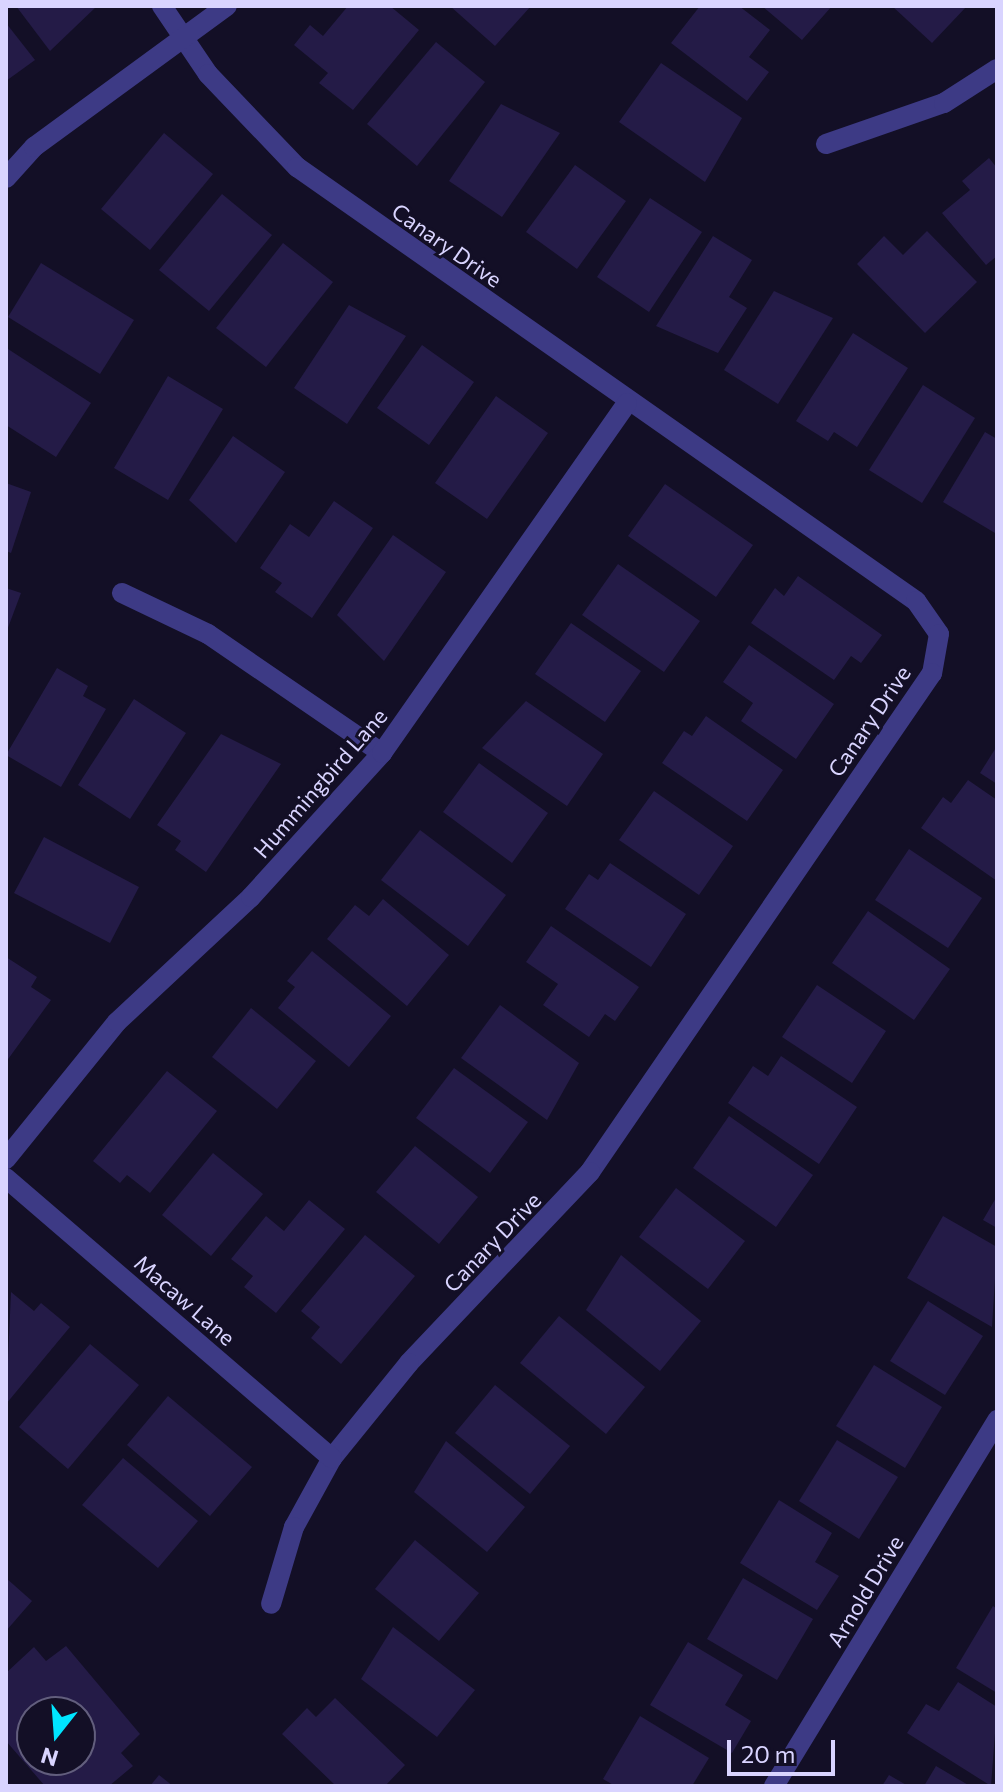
<!DOCTYPE html>
<html>
<head>
<meta charset="utf-8">
<style>
	body { margin:0 }
	#map { position:relative; width:1003px; height:1792px; overflow:hidden; background:#130f26; font-family:Commissioner,sans-serif }
	div>[style] { position:absolute }
	.building>* { inset:0; background:#241b47 }
	.minor>* { height:20px; margin:-10px; padding:0 10px; transform-origin:10px; border-radius:10px; background:#3d3a85 }
	span { translate:-50% -50%; white-space:nowrap; text-align:center; line-height:1.15; -webkit-text-stroke:6px #130f26; paint-order:stroke }
	.street-label { font-size:22px; color:#d9d4ff }
	.frame { position:absolute; inset:0; border:8px solid #d9d4ff; pointer-events:none }
	.north { position:absolute; left:16px; top:1696px; width:80px; height:80px; box-sizing:border-box; background:#130f26; border:2px solid #625e7d; border-radius:50%; rotate:197deg; font-size:22px; font-weight:700; line-height:32px; text-align:center; color:#d9d4ff }
	.north::after { content:''; display:block; margin:auto; width:28px; height:36px; background:#00e5ff; clip-path:polygon(50% 0,100% 100%,50% 72%,0 100%) }
	.scale { position:absolute; left:727px; top:1740px; width:108px; height:36px; box-sizing:border-box; border:4px solid #d9d4ff; border-top:0; padding-left:10px; font-size:24px; line-height:28px; white-space:nowrap; color:#d9d4ff; -webkit-text-stroke:6px #130f26; paint-order:stroke }
</style>
</head>
<body>
<div id="map">
	<div class="building">
		<i style="clip-path:polygon(16px 6px,97px 6px,50px 51px)"></i>
		<i style="clip-path:polygon(348px 6px,390px 6px,419px 30px,353px 110px,319px 83px,328px 73px,294px 45px,310px 25px,323px 36px)"></i>
		<i style="clip-path:polygon(450px 6px,531px 6px,495px 46px)"></i>
		<i style="clip-path:polygon(700px 6px,739px 6px,770px 30px,749px 57px,769px 72px,747px 101px,671px 43px)"></i>
		<i style="clip-path:polygon(762px 6px,832px 6px,802px 40px)"></i>
		<i style="clip-path:polygon(892px 6px,967px 6px,932px 43px)"></i>
		<i style="clip-path:polygon(6px 23px,35px 60px,6px 81px)"></i>
		<i style="clip-path:polygon(436px 42px,485px 82px,417px 166px,367px 124px)"></i>
		<i style="clip-path:polygon(661px 63px,742px 118px,705px 182px,619px 122px)"></i>
		<i style="clip-path:polygon(501px 104px,560px 133px,502px 217px,449px 181px)"></i>
		<i style="clip-path:polygon(164px 133px,213px 174px,150px 250px,101px 209px)"></i>
		<i style="clip-path:polygon(989px 158px,997px 168px,997px 256px,986px 265px,942px 213px,970px 190px,962px 181px)"></i>
		<i style="clip-path:polygon(575px 165px,626px 201px,577px 269px,526px 232px)"></i>
		<i style="clip-path:polygon(222px 194px,272px 235px,209px 311px,159px 270px)"></i>
		<i style="clip-path:polygon(650px 198px,702px 232px,649px 312px,597px 277px)"></i>
		<i style="clip-path:polygon(927px 231px,977px 282px,925px 333px,857px 264px,884px 236px,903px 255px)"></i>
		<i style="clip-path:polygon(713px 236px,752px 260px,729px 297px,747px 308px,718px 353px,656px 326px)"></i>
		<i style="clip-path:polygon(283px 243px,333px 282px,266px 367px,216px 328px)"></i>
		<i style="clip-path:polygon(41px 263px,134px 320px,100px 374px,8px 317px)"></i>
		<i style="clip-path:polygon(774px 291px,833px 318px,778px 404px,724px 370px)"></i>
		<i style="clip-path:polygon(349px 305px,406px 336px,347px 424px,294px 388px)"></i>
		<i style="clip-path:polygon(853px 333px,908px 368px,857px 447px,834px 432px,828px 441px,796px 421px)"></i>
		<i style="clip-path:polygon(422px 345px,474px 382px,429px 445px,377px 408px)"></i>
		<i style="clip-path:polygon(8px 349px,91px 403px,56px 457px,6px 425px)"></i>
		<i style="clip-path:polygon(168px 376px,223px 409px,168px 500px,114px 468px)"></i>
		<i style="clip-path:polygon(923px 385px,975px 418px,922px 503px,869px 470px)"></i>
		<i style="clip-path:polygon(496px 396px,548px 433px,487px 519px,435px 483px)"></i>
		<i style="clip-path:polygon(985px 432px,997px 439px,995px 533px,943px 502px)"></i>
		<i style="clip-path:polygon(233px 436px,285px 472px,236px 543px,189px 500px)"></i>
		<i style="clip-path:polygon(6px 483px,31px 492px,11px 553px,6px 551px)"></i>
		<i style="clip-path:polygon(665px 484px,753px 545px,716px 597px,628px 536px)"></i>
		<i style="clip-path:polygon(334px 501px,373px 528px,312px 618px,275px 592px,282px 583px,260px 568px,290px 524px,309px 537px)"></i>
		<i style="clip-path:polygon(393px 535px,446px 572px,384px 661px,337px 615px)"></i>
		<i style="clip-path:polygon(618px 564px,700px 621px,664px 672px,582px 615px)"></i>
		<i style="clip-path:polygon(798px 576px,882px 635px,861px 663px,851px 656px,834px 680px,751px 623px,775px 588px,784px 596px)"></i>
		<i style="clip-path:polygon(6px 588px,21px 593px,6px 633px)"></i>
		<i style="clip-path:polygon(571px 623px,641px 671px,605px 722px,535px 674px)"></i>
		<i style="clip-path:polygon(749px 645px,834px 704px,796px 759px,741px 721px,753px 703px,723px 682px)"></i>
		<i style="clip-path:polygon(57px 668px,88px 686px,83px 696px,106px 709px,61px 787px,6px 755px)"></i>
		<i style="clip-path:polygon(134px 699px,186px 733px,130px 819px,78px 785px)"></i>
		<i style="clip-path:polygon(526px 701px,603px 754px,567px 806px,482px 748px)"></i>
		<i style="clip-path:polygon(706px 716px,783px 770px,747px 821px,662px 763px,684px 731px,692px 736px)"></i>
		<i style="clip-path:polygon(221px 734px,281px 764px,206px 872px,175px 850px,181px 841px,157px 825px)"></i>
		<i style="clip-path:polygon(997px 746px,997px 784px,980px 773px)"></i>
		<i style="clip-path:polygon(479px 763px,548px 813px,512px 863px,443px 812px)"></i>
		<i style="clip-path:polygon(968px 780px,997px 800px,997px 881px,921px 828px,943px 797px,951px 803px)"></i>
		<i style="clip-path:polygon(654px 791px,733px 846px,699px 895px,619px 840px)"></i>
		<i style="clip-path:polygon(420px 830px,506px 895px,468px 946px,381px 880px)"></i>
		<i style="clip-path:polygon(44px 837px,139px 887px,110px 943px,14px 893px)"></i>
		<i style="clip-path:polygon(909px 849px,982px 898px,948px 948px,875px 900px)"></i>
		<i style="clip-path:polygon(610px 863px,686px 914px,651px 967px,565px 909px,589px 874px,598px 880px)"></i>
		<i style="clip-path:polygon(383px 899px,449px 955px,407px 1006px,327px 939px,355px 905px,369px 916px)"></i>
		<i style="clip-path:polygon(868px 911px,950px 969px,914px 1020px,832px 963px)"></i>
		<i style="clip-path:polygon(551px 926px,639px 987px,615px 1021px,605px 1014px,589px 1037px,543px 1005px,558px 984px,526px 962px)"></i>
		<i style="clip-path:polygon(312px 951px,391px 1016px,349px 1067px,278px 1008px,295px 987px,287px 981px)"></i>
		<i style="clip-path:polygon(6px 957px,37px 977px,31px 987px,51px 1000px,6px 1062px)"></i>
		<i style="clip-path:polygon(817px 985px,886px 1031px,852px 1083px,782px 1037px)"></i>
		<i style="clip-path:polygon(500px 1005px,579px 1063px,547px 1120px,461px 1058px)"></i>
		<i style="clip-path:polygon(251px 1008px,316px 1061px,277px 1109px,212px 1057px)"></i>
		<i style="clip-path:polygon(781px 1056px,857px 1107px,819px 1164px,728px 1103px,753px 1066px,768px 1076px)"></i>
		<i style="clip-path:polygon(454px 1068px,528px 1122px,490px 1173px,416px 1118px)"></i>
		<i style="clip-path:polygon(167px 1071px,217px 1111px,150px 1193px,127px 1175px,120px 1183px,93px 1161px)"></i>
		<i style="clip-path:polygon(729px 1116px,813px 1175px,776px 1227px,693px 1168px)"></i>
		<i style="clip-path:polygon(415px 1146px,478px 1197px,439px 1244px,376px 1192px)"></i>
		<i style="clip-path:polygon(213px 1153px,263px 1194px,211px 1256px,162px 1215px)"></i>
		<i style="clip-path:polygon(676px 1188px,745px 1241px,708px 1289px,639px 1237px)"></i>
		<i style="clip-path:polygon(997px 1196px,997px 1228px,983px 1220px)"></i>
		<i style="clip-path:polygon(309px 1200px,345px 1229px,276px 1313px,244px 1287px,253px 1276px,231px 1259px,266px 1216px,284px 1231px)"></i>
		<i style="clip-path:polygon(943px 1216px,997px 1247px,992px 1327px,907px 1278px)"></i>
		<i style="clip-path:polygon(365px 1235px,415px 1276px,341px 1364px,311px 1338px,320px 1327px,301px 1311px)"></i>
		<i style="clip-path:polygon(621px 1255px,701px 1321px,660px 1371px,586px 1310px)"></i>
		<i style="clip-path:polygon(11px 1292px,34px 1311px,41px 1303px,70px 1327px,6px 1404px)"></i>
		<i style="clip-path:polygon(928px 1301px,983px 1336px,945px 1395px,890px 1361px)"></i>
		<i style="clip-path:polygon(559px 1316px,645px 1387px,606px 1434px,520px 1363px)"></i>
		<i style="clip-path:polygon(90px 1344px,139px 1385px,68px 1469px,19px 1427px)"></i>
		<i style="clip-path:polygon(874px 1365px,942px 1407px,905px 1468px,836px 1426px)"></i>
		<i style="clip-path:polygon(495px 1385px,570px 1446px,530px 1494px,455px 1433px)"></i>
		<i style="clip-path:polygon(168px 1396px,252px 1467px,210px 1516px,127px 1445px)"></i>
		<i style="clip-path:polygon(837px 1440px,898px 1477px,859px 1539px,799px 1501px)"></i>
		<i style="clip-path:polygon(446px 1441px,525px 1507px,487px 1552px,414px 1492px)"></i>
		<i style="clip-path:polygon(123px 1458px,198px 1521px,158px 1568px,82px 1505px)"></i>
		<i style="clip-path:polygon(779px 1500px,832px 1533px,815px 1562px,839px 1576px,817px 1610px,740px 1563px)"></i>
		<i style="clip-path:polygon(415px 1540px,479px 1593px,439px 1641px,375px 1589px)"></i>
		<i style="clip-path:polygon(6px 1578px,32px 1601px,6px 1631px)"></i>
		<i style="clip-path:polygon(743px 1578px,813px 1619px,777px 1680px,707px 1639px)"></i>
		<i style="clip-path:polygon(993px 1606px,997px 1609px,997px 1693px,956px 1668px)"></i>
		<i style="clip-path:polygon(393px 1627px,475px 1690px,437px 1737px,361px 1679px)"></i>
		<i style="clip-path:polygon(688px 1642px,743px 1675px,725px 1705px,751px 1721px,732px 1753px,650px 1705px)"></i>
		<i style="clip-path:polygon(evenodd,66px 1646px,140px 1734px,121px 1753px,133px 1766px,109px 1786px,45px 1786px,6px 1741px,6px 1673px,34px 1647px,46px 1661px,66px 1646px,32px 1712px,80px 1712px,80px 1760px,32px 1760px,32px 1712px)"></i>
		<i style="clip-path:polygon(958px 1682px,997px 1707px,991px 1786px,907px 1733px,926px 1704px,939px 1711px)"></i>
		<i style="clip-path:polygon(335px 1698px,405px 1765px,385px 1786px,336px 1786px,282px 1734px,307px 1708px,316px 1717px)"></i>
		<i style="clip-path:polygon(640px 1716px,709px 1758px,692px 1786px,615px 1786px,603px 1779px)"></i>
		<i style="clip-path:polygon(936px 1766px,970px 1786px,924px 1786px)"></i>
		<i style="clip-path:polygon(159px 1775px,173px 1786px,150px 1786px)"></i>
		<i style="clip-path:polygon(889px 1775px,908px 1786px,882px 1786px)"></i>
	</div>
	<div class="minor">
		<i style="left:162px;top:6px;width:82px;rotate:55.9deg"></i>
		<i style="left:208px;top:74px;width:129px;rotate:46.3deg"></i>
		<i style="left:297px;top:167px;width:756px;rotate:35.04deg"></i>
		<i style="left:916px;top:601px;width:40px;rotate:55.1deg"></i>
		<i style="left:939px;top:634px;width:40px;rotate:100deg"></i>
		<i style="left:932px;top:673px;width:605px;rotate:124.43deg"></i>
		<i style="left:590px;top:1172px;width:263px;rotate:133.5deg"></i>
		<i style="left:409px;top:1363px;width:122px;rotate:129deg"></i>
		<i style="left:332px;top:1458px;width:79px;rotate:118.8deg"></i>
		<i style="left:294px;top:1527px;width:80px;rotate:106.6deg"></i>
		<i style="left:826px;top:144px;width:125px;rotate:-19.2deg"></i>
		<i style="left:944px;top:103px;width:63px;rotate:-32.7deg"></i>
		<i style="left:6px;top:178px;width:42px;rotate:-47.9deg"></i>
		<i style="left:34px;top:147px;width:239px;rotate:-36.2deg"></i>
		<i style="left:122px;top:593px;width:95px;rotate:25.5deg"></i>
		<i style="left:208px;top:634px;width:211px;rotate:34.4deg"></i>
		<i style="left:6px;top:1159px;width:176px;rotate:-51deg"></i>
		<i style="left:117px;top:1022px;width:183px;rotate:-43deg"></i>
		<i style="left:251px;top:897px;width:195px;rotate:-47.7deg"></i>
		<i style="left:382px;top:753px;width:427px;rotate:-55deg"></i>
		<i style="left:6px;top:1178px;width:430px;rotate:40.7deg"></i>
		<i style="left:774px;top:1786px;width:429px;rotate:-58.6deg"></i>
	</div>
	<div class="street-label">
		<span style="left:447px;top:245px;rotate:35deg">Canary Drive</span>
		<span style="left:869px;top:721px;rotate:-56deg">Canary Drive</span>
		<span style="left:320px;top:783px;rotate:-49deg">Hummingbird Lane</span>
		<span style="left:492px;top:1242px;rotate:-46deg">Canary Drive</span>
		<span style="left:185px;top:1300px;rotate:41deg">Macaw Lane</span>
		<span style="left:865px;top:1591px;rotate:-59deg">Arnold Drive</span>
	</div>
	<div class="frame"></div>
	<div class="north">N</div>
	<div class="scale">20 m</div>
</div>
</body>
</html>
